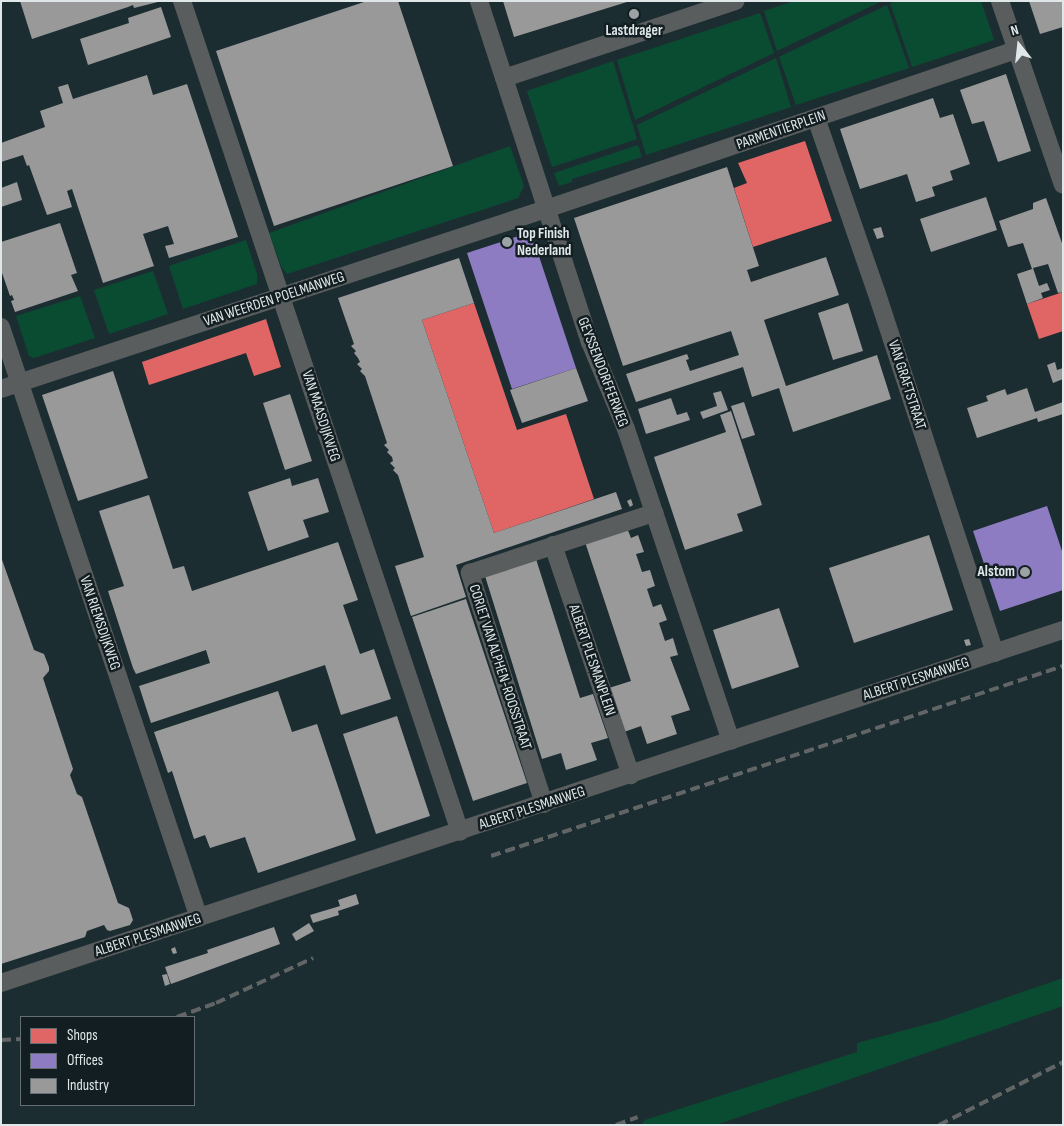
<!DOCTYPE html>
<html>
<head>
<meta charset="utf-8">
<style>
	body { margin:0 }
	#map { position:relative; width:1064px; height:1126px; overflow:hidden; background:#202628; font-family:"Sofia Sans Condensed",sans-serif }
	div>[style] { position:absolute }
	.built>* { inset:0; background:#1c2d32 }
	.green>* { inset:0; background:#0a4c32 }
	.shops>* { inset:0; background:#e06666 }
	.offices>* { inset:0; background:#8e7cc3 }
	.industry>* { inset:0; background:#999 }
	.minor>* { height:18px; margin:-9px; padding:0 9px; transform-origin:9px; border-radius:9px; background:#5a5d5e }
	.rail>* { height:4px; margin-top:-2px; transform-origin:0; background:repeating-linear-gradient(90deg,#616565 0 10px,transparent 0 15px) }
	.dots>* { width:14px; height:14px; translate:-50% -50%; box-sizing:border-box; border:2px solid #131e22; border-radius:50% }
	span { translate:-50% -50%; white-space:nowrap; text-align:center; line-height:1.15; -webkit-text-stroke:5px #131e22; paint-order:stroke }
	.poi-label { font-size:15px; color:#dfe7e9; font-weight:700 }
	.left { translate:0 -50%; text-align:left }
	.right { translate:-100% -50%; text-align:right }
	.street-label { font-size:15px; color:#dfe7e9 }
	.frame { position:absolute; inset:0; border:2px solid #dfe7e9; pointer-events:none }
	.legend { position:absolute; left:20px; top:1016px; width:175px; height:90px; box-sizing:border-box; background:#131e22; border:1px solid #656e72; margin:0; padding:6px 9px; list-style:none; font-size:15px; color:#dfe7e9 }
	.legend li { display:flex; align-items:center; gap:10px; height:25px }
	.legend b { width:25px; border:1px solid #656e72 }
	.north { position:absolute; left:994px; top:20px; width:50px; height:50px; -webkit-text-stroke:4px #131e22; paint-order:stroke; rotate:344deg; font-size:14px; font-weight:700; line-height:20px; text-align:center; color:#dfe7e9 }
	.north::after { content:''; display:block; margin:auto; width:18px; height:22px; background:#dfe7e9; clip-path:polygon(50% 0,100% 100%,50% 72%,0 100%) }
</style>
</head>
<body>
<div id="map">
	<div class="built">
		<i style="clip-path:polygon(evenodd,1px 1px,1063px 1px,1063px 1125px,1px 1125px,1px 1px,21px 1017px,194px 1017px,194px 1105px,21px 1105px,21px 1017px)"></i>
	</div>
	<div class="green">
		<i style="clip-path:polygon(794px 1px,882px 1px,777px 51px,764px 11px)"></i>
		<i style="clip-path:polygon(897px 1px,981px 1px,994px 40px,912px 67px,890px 3px)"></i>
		<i style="clip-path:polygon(887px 5px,909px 68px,796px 105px,779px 57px)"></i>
		<i style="clip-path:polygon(760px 13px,774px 53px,635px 120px,617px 60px)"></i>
		<i style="clip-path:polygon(776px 58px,791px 107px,646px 155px,637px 125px)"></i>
		<i style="clip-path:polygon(613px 61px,637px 139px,552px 167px,527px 91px)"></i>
		<i style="clip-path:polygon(638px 145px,642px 157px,572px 179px,572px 182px,559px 186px,554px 173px)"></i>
		<i style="clip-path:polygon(510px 146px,524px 186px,518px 198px,287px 274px,282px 268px,269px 233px)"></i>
		<i style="clip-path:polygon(246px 240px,257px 274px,257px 284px,183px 309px,169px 266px)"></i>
		<i style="clip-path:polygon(153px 271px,168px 314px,109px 334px,94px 290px)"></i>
		<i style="clip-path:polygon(80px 296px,95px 338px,34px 358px,29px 356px,16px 316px)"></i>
		<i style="clip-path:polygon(1063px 978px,1063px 1006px,716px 1125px,629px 1125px,642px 1124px,645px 1120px,857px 1052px,857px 1043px,939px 1021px)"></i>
	</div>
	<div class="shops">
		<i style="clip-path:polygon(805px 141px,832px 221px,753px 247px,734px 188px,747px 183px,738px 163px)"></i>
		<i style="clip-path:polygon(1063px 292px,1063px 331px,1039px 339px,1027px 304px)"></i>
		<i style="clip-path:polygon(474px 303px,517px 430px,566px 414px,594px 499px,494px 533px,422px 320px)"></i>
		<i style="clip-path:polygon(266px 319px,281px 367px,254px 376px,246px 353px,149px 385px,142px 362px)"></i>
	</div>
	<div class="offices">
		<i style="clip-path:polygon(531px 232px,576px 368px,512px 389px,467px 253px)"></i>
		<i style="clip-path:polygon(1047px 506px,1063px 554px,1063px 590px,1000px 611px,973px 531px)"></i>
	</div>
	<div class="industry">
		<i style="clip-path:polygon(20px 1px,158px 1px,158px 2px,134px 8px,133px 5px,128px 7px,32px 39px)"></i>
		<i style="clip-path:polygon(367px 1px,398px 1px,453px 166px,274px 226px,216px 51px)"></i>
		<i style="clip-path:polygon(503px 1px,627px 1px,627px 2px,514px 37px)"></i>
		<i style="clip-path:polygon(1029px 1px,1063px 1px,1063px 27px,1040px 34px)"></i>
		<i style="clip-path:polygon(161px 7px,171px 37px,88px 65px,80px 39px,129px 23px,128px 18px)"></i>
		<i style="clip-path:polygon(1006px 74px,1031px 151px,998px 162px,984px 121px,972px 124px,960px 90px)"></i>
		<i style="clip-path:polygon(147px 75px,153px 95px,187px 84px,238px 237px,169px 258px,165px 246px,174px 244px,168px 226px,143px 234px,154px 266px,103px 283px,72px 189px,67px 191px,72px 207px,47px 215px,29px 165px,27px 166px,23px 155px,1px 162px,1px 143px,45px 127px,40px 111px,63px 103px,58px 87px,68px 84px,73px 99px)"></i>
		<i style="clip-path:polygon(933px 98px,940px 118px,953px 114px,970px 164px,950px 171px,953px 180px,932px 187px,935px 196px,916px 202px,907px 174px,860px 189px,840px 129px)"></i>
		<i style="clip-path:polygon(727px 167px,759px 266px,747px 270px,751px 282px,826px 257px,839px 295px,764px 320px,786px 386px,877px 355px,891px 399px,793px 432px,779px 388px,752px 397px,743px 367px,636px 402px,626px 374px,687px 354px,689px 359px,686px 360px,690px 371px,739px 355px,731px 331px,623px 366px,574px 218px)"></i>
		<i style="clip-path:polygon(17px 182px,22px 200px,1px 207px,1px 188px)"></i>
		<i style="clip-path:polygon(986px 197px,997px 230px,931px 252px,920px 219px)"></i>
		<i style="clip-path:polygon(1046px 198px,1063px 246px,1063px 292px,1058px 293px,1048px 264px,1033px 268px,1039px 286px,1047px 283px,1050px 290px,1041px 293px,1043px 298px,1027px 304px,1017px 274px,1032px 269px,1023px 243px,1008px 247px,999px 221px,1033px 209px,1033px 203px)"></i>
		<i style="clip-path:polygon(60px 223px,77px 273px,71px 275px,78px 291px,15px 312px,11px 301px,14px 300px,12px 295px,10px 296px,1px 270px,1px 242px)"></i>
		<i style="clip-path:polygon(881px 227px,884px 237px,877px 239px,873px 229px)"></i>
		<i style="clip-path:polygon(459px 258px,474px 303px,422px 320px,494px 533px,616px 492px,622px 509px,456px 565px,466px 597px,411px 616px,395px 566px,424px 557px,398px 475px,393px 470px,395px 468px,390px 463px,393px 461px,392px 457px,387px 452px,389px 450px,384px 445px,387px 443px,365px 376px,360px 371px,362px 369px,357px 364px,360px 362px,358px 358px,354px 353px,356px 351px,351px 346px,354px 344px,338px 298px)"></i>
		<i style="clip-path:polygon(848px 303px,863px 351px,833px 360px,818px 313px)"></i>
		<i style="clip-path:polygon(1055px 362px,1057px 370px,1063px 368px,1063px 379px,1053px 383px,1047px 365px)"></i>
		<i style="clip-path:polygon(576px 368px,588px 401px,522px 423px,510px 390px)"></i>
		<i style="clip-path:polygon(113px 371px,148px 478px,78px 501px,42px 395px)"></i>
		<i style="clip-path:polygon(1027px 388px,1035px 412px,1063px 402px,1063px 414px,1038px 422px,1037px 418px,977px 438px,967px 408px,988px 401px,986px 396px,1005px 389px,1007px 395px)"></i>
		<i style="clip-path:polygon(721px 391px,728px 410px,703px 419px,700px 412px,717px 406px,713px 393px)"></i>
		<i style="clip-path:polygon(290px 394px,312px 461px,285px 470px,263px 403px)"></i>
		<i style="clip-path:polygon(671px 398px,677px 415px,687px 412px,690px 420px,646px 434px,638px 409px)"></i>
		<i style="clip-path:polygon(744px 402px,755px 435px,742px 439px,731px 406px)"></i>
		<i style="clip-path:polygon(731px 411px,762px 505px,737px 514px,743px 531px,685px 550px,654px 457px,726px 432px,720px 415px)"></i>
		<i style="clip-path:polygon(290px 478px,292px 486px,318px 478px,329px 512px,303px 520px,309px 537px,268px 551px,248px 492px)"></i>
		<i style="clip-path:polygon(149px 495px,173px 569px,184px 566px,192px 591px,338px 542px,358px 600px,343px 605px,360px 654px,374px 649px,391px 699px,341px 715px,325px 665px,151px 723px,139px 686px,210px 663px,206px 650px,136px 674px,133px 668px,108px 591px,124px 586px,99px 511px)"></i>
		<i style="clip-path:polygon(631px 499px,633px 505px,630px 507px,627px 501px)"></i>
		<i style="clip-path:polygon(627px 528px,631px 538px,638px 535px,644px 552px,636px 554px,642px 572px,650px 570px,655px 586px,647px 589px,653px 607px,661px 604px,667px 620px,659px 623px,665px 641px,673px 638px,678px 655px,670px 657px,690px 710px,671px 716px,677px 734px,647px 744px,641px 726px,624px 732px,609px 688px,631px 681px,585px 542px)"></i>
		<i style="clip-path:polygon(929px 535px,953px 610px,854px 643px,829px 568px)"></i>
		<i style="clip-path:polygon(1px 557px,34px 650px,44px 654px,49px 667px,49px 671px,43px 678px,73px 769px,70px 775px,77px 794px,82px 797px,118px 903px,129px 908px,133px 920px,130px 925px,110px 931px,107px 930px,104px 925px,87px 931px,85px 937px,1px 964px)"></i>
		<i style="clip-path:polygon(536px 559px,580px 698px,593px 694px,608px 738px,591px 743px,597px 760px,566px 770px,561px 753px,542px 759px,485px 576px)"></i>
		<i style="clip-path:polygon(466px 599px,527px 783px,473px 801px,412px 617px)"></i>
		<i style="clip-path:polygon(779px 608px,799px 667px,732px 689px,713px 630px)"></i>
		<i style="clip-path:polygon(969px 639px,971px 645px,966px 646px,964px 640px)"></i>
		<i style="clip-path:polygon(278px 691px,292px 732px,317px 724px,356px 840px,258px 873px,245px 837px,210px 848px,205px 835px,194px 839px,172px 771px,168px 773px,154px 732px)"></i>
		<i style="clip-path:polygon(397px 716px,430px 816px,376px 834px,343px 734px)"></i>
		<i style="clip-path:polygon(356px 894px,359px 904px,338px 911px,339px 915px,313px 923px,310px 915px,340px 906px,338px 900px)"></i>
		<i style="clip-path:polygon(309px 923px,314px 931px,296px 941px,292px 934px)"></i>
		<i style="clip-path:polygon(274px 927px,280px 944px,171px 984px,165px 967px,208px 953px,207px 950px)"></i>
		<i style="clip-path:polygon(175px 947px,177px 953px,173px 954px,171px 949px)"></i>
		<i style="clip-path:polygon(167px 974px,170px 984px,165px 986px,162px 975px)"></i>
	</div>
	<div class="minor">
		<i style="left:182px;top:1px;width:876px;rotate:71.5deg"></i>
		<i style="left:479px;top:1px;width:359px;rotate:72deg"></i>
		<i style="left:590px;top:342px;width:94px;rotate:67.5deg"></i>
		<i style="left:626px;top:429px;width:329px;rotate:71.4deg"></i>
		<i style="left:1000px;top:1px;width:194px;rotate:71.1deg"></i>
		<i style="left:504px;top:78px;width:244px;rotate:-18.4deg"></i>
		<i style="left:816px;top:118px;width:183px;rotate:70.9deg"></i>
		<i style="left:876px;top:291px;width:381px;rotate:71.8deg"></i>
		<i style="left:1px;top:327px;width:623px;rotate:71.48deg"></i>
		<i style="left:1px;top:389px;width:574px;rotate:-18.28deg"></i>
		<i style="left:546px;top:209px;width:496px;rotate:-18.7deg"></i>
		<i style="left:553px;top:545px;width:243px;rotate:71.3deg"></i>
		<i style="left:544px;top:804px;width:243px;rotate:-107.8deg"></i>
		<i style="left:470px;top:573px;width:194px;rotate:-18.1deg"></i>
		<i style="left:1px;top:983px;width:1119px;rotate:-18.39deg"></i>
	</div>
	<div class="rail">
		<i style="left:491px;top:856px;width:603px;rotate:-18.37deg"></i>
		<i style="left:177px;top:1017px;width:41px;rotate:-19.7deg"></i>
		<i style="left:216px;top:1003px;width:107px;rotate:-24.9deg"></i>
		<i style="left:1px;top:1040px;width:20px;rotate:-3deg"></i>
		<i style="left:616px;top:1125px;width:23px;rotate:-20deg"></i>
		<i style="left:939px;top:1125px;width:139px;rotate:-26.9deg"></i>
	</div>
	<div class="dots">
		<i style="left:634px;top:14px;background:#9ca3a5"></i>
		<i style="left:507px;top:242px;background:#9ca3a5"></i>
		<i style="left:1025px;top:572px;background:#9ca3a5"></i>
	</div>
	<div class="poi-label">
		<span style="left:634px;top:31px">Lastdrager</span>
		<span class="left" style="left:517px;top:242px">Top Finish<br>Nederland</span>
		<span class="right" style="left:1015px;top:572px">Alstom</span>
	</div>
	<div class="street-label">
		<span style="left:781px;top:130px;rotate:-19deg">PARMENTIERPLEIN</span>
		<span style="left:274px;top:299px;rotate:-18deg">VAN WEERDEN POELMANWEG</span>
		<span style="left:603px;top:372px;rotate:69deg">GEYSSENDORFFERWEG</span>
		<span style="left:907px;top:385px;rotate:72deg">VAN GRAFTSTRAAT</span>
		<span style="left:321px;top:416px;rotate:72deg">VAN MAASDIJKWEG</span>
		<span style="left:100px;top:623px;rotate:71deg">VAN RIEMSDIJKWEG</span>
		<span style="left:592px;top:660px;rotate:71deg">ALBERT PLESMANPLEIN</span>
		<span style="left:500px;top:667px;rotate:72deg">CORIET VAN ALPHEN-ROOSSTRAAT</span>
		<span style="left:916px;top:679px;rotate:-18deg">ALBERT PLESMANWEG</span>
		<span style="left:532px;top:808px;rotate:-18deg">ALBERT PLESMANWEG</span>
		<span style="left:148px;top:935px;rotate:-18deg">ALBERT PLESMANWEG</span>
	</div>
	<div class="frame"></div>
	<ul class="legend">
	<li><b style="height:14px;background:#e06666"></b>Shops</li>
	<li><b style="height:14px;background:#8e7cc3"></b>Offices</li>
	<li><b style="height:14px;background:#999"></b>Industry</li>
	</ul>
	<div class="north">N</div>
</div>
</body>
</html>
